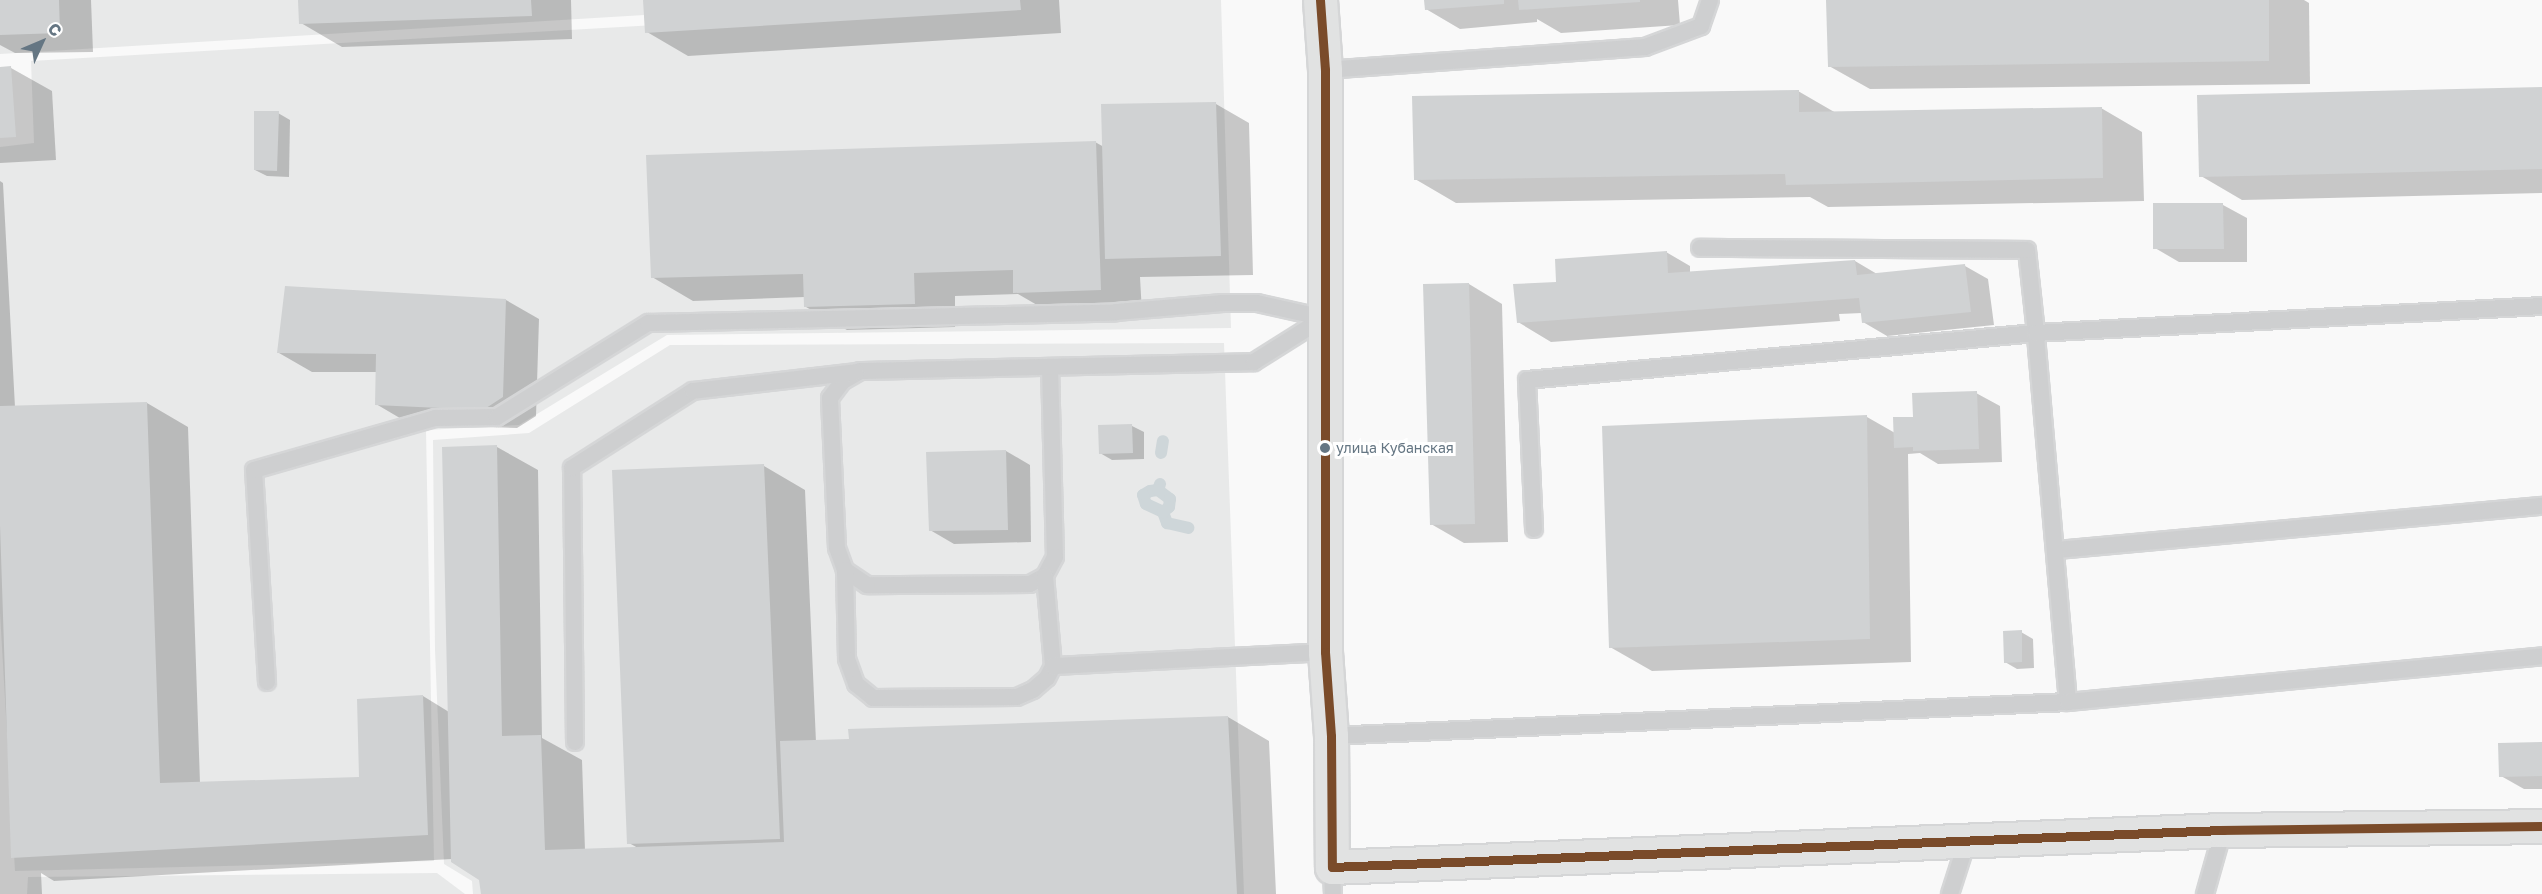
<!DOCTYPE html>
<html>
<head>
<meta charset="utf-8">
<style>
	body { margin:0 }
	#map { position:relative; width:2542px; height:894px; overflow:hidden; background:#f9f9f9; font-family:"Golos Text",sans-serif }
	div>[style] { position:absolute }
	.built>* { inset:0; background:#e8e9e9 }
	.shadow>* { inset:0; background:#0003 }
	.stream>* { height:12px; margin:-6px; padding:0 6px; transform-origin:6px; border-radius:6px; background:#ced6d9 }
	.building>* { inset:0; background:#d0d2d3 }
	.roads { filter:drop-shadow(2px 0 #d5d6d7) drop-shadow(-2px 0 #d5d6d7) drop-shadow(0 2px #d5d6d7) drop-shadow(0 -2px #d5d6d7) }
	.service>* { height:16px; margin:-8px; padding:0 8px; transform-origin:8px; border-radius:8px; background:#cecfd0 }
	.secondary>* { height:33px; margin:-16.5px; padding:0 16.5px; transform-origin:16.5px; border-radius:16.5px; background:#e1e2e2 }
	.bus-1>* { height:9px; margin:-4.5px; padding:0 4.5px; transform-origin:4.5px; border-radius:4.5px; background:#7a4b2a }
	.dots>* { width:16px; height:16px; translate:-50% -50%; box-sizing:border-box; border:3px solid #fff; border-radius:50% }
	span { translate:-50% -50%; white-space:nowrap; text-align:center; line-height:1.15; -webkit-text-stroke:6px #fff; paint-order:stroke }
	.bus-label { font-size:14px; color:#657683 }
	.left { translate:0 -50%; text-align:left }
	.north { position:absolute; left:12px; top:12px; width:60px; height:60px; -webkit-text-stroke:4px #fff; paint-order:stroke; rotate:46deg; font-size:16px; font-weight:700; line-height:24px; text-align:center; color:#657683 }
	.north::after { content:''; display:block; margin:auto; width:21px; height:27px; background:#657683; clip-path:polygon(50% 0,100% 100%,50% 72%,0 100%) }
</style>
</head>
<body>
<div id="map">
	<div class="built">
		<i style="clip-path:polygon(0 0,891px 0,0 54px)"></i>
		<i style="clip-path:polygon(1018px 0,1221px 0,1231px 328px,667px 335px,519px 425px,426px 430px,434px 861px,15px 871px,0 613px,0 147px,34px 143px,31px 61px,1017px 4px)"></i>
		<i style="clip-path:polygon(1224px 343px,1244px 894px,473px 894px,472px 881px,444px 864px,435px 650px,433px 440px,529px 433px,670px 345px)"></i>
		<i style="clip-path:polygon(437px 873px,465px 894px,27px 894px,28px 877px)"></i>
	</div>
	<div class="shadow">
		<i style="clip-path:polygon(0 0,91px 0,93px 52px,15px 53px,0 45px)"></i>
		<i style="clip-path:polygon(300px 0,571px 0,572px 39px,342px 47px,301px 23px)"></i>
		<i style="clip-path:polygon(644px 0,1059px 0,1061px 33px,688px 56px,647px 32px)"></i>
		<i style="clip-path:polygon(1425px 0,1678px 0,1680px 25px,1561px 33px,1537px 19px,1537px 22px,1460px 29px,1426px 9px)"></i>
		<i style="clip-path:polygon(1828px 0,2304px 0,2309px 3px,2310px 84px,1870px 89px,1829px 66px)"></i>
		<i style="clip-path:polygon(0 68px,11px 68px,52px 91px,56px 160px,0 163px)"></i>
		<i style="clip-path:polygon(2542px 88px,2542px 193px,2242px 200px,2201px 176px)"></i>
		<i style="clip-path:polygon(1798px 91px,1836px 113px,2101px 108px,2142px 132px,2144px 201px,1828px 207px,1810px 197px,1456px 203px,1415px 179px)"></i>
		<i style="clip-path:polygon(1216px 104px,1249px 123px,1253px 275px,1140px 277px,1142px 313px,1056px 316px,1018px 294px,955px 296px,955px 327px,847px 330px,806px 307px,805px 297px,693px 301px,652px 277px,1095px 142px,1104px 147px)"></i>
		<i style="clip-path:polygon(278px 113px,290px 120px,289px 177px,267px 176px,255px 170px)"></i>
		<i style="clip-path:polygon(0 181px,3px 183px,15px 407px,147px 403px,188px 427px,200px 783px,361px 778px,423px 696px,449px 712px,497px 447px,538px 470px,542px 738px,582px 760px,585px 850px,638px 848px,629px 843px,764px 466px,805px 490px,816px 742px,1228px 717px,1269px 741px,1276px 894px,482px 894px,480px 879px,452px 859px,54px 881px,41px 873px,42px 894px,0 894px)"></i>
		<i style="clip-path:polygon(2223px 205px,2247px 218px,2247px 262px,2179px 262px,2155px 248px)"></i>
		<i style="clip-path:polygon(1666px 252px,1690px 266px,1690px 273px,1855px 261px,1877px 274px,1965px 266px,1988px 279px,1994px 325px,1887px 336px,1863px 322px,1862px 313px,1839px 314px,1840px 321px,1551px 342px,1518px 322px,1558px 283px)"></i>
		<i style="clip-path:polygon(1469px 284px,1502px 304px,1508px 542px,1464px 543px,1431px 524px)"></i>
		<i style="clip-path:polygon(506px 300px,539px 319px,536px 416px,517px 428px,410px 424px,376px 404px,377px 372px,312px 372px,279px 353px)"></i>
		<i style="clip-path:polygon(1976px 393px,2000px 406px,2002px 462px,1938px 464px,1920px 453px,1908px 454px,1911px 662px,1652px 671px,1610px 647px,1867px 417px,1895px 433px,1914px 418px)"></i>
		<i style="clip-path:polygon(1132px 426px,1144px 432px,1144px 459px,1112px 460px,1100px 453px)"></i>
		<i style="clip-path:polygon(1006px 451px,1030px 465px,1031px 542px,954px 544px,930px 530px)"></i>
		<i style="clip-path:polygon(2021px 632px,2033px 639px,2034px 668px,2017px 669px,2005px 662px)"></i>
		<i style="clip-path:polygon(2542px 743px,2542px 789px,2524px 789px,2501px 776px)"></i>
	</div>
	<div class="stream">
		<i style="left:1161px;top:453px;width:12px;rotate:-81deg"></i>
		<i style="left:1160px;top:484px;width:6px;rotate:108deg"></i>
		<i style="left:1158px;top:490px;width:8px;rotate:173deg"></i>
		<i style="left:1150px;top:491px;width:8px;rotate:150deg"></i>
		<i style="left:1143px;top:495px;width:9px;rotate:72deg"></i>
		<i style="left:1146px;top:504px;width:19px;rotate:25deg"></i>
		<i style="left:1163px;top:512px;width:12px;rotate:70deg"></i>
		<i style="left:1167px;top:523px;width:22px;rotate:13deg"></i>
		<i style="left:1158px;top:490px;width:15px;rotate:37deg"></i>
		<i style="left:1170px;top:499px;width:8px;rotate:97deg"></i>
		<i style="left:1169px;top:507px;width:8px;rotate:140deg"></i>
	</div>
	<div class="building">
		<i style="clip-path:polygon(0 0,59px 0,60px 33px,0 35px)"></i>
		<i style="clip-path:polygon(298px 0,531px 0,532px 16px,299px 24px)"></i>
		<i style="clip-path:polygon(643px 0,1020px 0,1021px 10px,645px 33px)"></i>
		<i style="clip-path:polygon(1424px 0,1504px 0,1504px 4px,1425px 10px)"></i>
		<i style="clip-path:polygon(1518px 0,1640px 0,1640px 2px,1519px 10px)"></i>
		<i style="clip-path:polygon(1826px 0,2269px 0,2269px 61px,1828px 67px)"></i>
		<i style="clip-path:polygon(11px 66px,16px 137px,0 138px,0 67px)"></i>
		<i style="clip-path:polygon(2542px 87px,2542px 169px,2199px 177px,2197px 95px)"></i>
		<i style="clip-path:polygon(1799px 90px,1799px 112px,2102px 107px,2103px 178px,1786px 185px,1785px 174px,1414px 180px,1412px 96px)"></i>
		<i style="clip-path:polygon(1216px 102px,1221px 256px,1105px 259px,1101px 104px)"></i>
		<i style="clip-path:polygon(254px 111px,279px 111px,277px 171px,254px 170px)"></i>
		<i style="clip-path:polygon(1096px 141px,1101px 290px,1013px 293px,1013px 270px,914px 273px,915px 304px,804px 307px,803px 274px,651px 278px,646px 155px)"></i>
		<i style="clip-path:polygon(2153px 203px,2223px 203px,2224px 249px,2153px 249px)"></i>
		<i style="clip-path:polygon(1667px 251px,1668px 273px,1855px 260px,1857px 275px,1965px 264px,1971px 312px,1862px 323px,1859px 298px,1517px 323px,1513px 284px,1556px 282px,1555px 259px)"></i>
		<i style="clip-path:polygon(1469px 283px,1475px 524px,1430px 525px,1423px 284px)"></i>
		<i style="clip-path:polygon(285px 286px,506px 299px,503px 397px,483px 410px,375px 405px,376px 354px,277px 353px)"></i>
		<i style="clip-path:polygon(1977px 391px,1979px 449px,1913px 451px,1913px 447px,1894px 448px,1893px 417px,1913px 417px,1912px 393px)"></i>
		<i style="clip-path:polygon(147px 402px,160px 783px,359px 777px,357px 699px,423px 695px,428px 835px,11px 858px,0 525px,0 406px)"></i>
		<i style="clip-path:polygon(1867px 415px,1870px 639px,1609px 648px,1602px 426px)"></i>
		<i style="clip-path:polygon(1132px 424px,1133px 453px,1099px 454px,1098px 425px)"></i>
		<i style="clip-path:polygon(497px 445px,502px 736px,541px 735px,545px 850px,784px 842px,780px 741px,849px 739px,848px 729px,1228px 716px,1237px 894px,481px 894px,479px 880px,451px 862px,442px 447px)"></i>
		<i style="clip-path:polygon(1006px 450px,1008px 530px,929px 531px,926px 452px)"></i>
		<i style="clip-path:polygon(764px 464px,780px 839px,627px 844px,612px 470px)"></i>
		<i style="clip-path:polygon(2022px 630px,2022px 662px,2004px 663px,2003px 631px)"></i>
		<i style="clip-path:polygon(2542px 742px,2542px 776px,2499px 777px,2498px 743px)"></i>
	</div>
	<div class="roads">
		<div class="service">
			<i style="left:1325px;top:70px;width:321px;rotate:-4.1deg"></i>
			<i style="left:1645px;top:47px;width:60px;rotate:-20.6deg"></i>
			<i style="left:1701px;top:26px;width:28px;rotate:-71deg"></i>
			<i style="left:1050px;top:367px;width:190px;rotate:88.5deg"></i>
			<i style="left:1055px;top:557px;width:21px;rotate:118deg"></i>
			<i style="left:1045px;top:576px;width:17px;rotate:152deg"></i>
			<i style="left:1030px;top:584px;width:163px;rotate:179.6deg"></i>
			<i style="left:867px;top:585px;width:27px;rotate:-146deg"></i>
			<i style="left:845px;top:570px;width:23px;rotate:-110deg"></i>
			<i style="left:837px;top:548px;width:150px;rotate:-92.7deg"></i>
			<i style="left:830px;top:398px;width:21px;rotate:-53deg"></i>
			<i style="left:843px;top:381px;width:20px;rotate:-30deg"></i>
			<i style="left:860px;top:371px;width:394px;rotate:-1.3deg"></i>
			<i style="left:1254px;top:362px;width:83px;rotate:-32.2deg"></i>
			<i style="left:1534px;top:529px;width:149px;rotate:-92.7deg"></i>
			<i style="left:1527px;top:380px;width:511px;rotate:-5.28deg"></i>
			<i style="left:2036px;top:333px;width:83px;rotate:-96.2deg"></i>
			<i style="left:2027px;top:250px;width:327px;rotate:-179.6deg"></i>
			<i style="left:2057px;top:550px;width:487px;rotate:-5.2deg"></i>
			<i style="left:845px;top:570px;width:89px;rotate:88.7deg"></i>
			<i style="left:847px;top:659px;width:27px;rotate:70deg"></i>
			<i style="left:856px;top:684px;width:22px;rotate:39deg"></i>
			<i style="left:873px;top:698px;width:144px;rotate:-0.4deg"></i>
			<i style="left:1017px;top:697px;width:17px;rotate:-24deg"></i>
			<i style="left:1033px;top:690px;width:18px;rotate:-41deg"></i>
			<i style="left:1047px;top:678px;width:13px;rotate:-63deg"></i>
			<i style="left:1045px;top:576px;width:90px;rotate:84.9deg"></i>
			<i style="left:1053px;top:666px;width:272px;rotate:-2.9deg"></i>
			<i style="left:267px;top:682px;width:212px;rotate:-93.5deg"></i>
			<i style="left:254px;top:470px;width:188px;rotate:-16deg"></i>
			<i style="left:435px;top:418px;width:62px;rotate:-0.9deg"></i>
			<i style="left:497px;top:417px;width:178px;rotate:-31.9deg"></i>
			<i style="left:648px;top:323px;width:468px;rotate:-1.3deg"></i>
			<i style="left:1116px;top:312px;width:107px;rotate:-4.8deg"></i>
			<i style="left:1223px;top:303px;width:34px"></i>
			<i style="left:1257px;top:303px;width:69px;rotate:12.6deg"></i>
			<i style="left:2068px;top:702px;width:370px;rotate:-95deg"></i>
			<i style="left:2036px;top:333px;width:507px;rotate:-3.05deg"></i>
			<i style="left:1331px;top:736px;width:738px;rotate:-2.64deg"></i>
			<i style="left:2068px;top:702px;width:476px;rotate:-5.5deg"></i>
			<i style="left:575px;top:742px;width:274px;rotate:-90.6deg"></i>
			<i style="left:572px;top:468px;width:143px;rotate:-32.5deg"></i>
			<i style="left:693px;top:391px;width:164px;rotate:-6.6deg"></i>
			<i style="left:1332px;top:867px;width:27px;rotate:88deg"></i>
			<i style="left:1950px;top:894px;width:56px;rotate:-72.2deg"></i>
			<i style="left:2205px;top:894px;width:66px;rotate:-74.3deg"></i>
		</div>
		<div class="secondary">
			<i style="left:1320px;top:0;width:70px;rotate:85.9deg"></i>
			<i style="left:1325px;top:70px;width:582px;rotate:90deg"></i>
			<i style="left:1325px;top:652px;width:84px;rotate:85.9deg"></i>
			<i style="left:1331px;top:736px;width:131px;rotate:89.6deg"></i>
			<i style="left:1332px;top:867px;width:892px;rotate:-2.38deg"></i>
			<i style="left:2223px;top:830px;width:319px;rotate:-0.7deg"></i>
		</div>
	</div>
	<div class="bus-1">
		<i style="left:1320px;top:0;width:70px;rotate:85.9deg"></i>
		<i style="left:1325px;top:70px;width:582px;rotate:90deg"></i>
		<i style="left:1325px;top:652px;width:84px;rotate:85.9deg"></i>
		<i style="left:1331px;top:736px;width:131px;rotate:89.6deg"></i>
		<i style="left:1332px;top:867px;width:892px;rotate:-2.38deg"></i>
		<i style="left:2223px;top:830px;width:319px;rotate:-0.7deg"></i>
	</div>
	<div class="dots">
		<i style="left:1325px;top:448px;background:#657683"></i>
	</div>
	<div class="bus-label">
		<span class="left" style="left:1336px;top:448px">улица Кубанская</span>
	</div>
	<div class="north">С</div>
</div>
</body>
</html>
